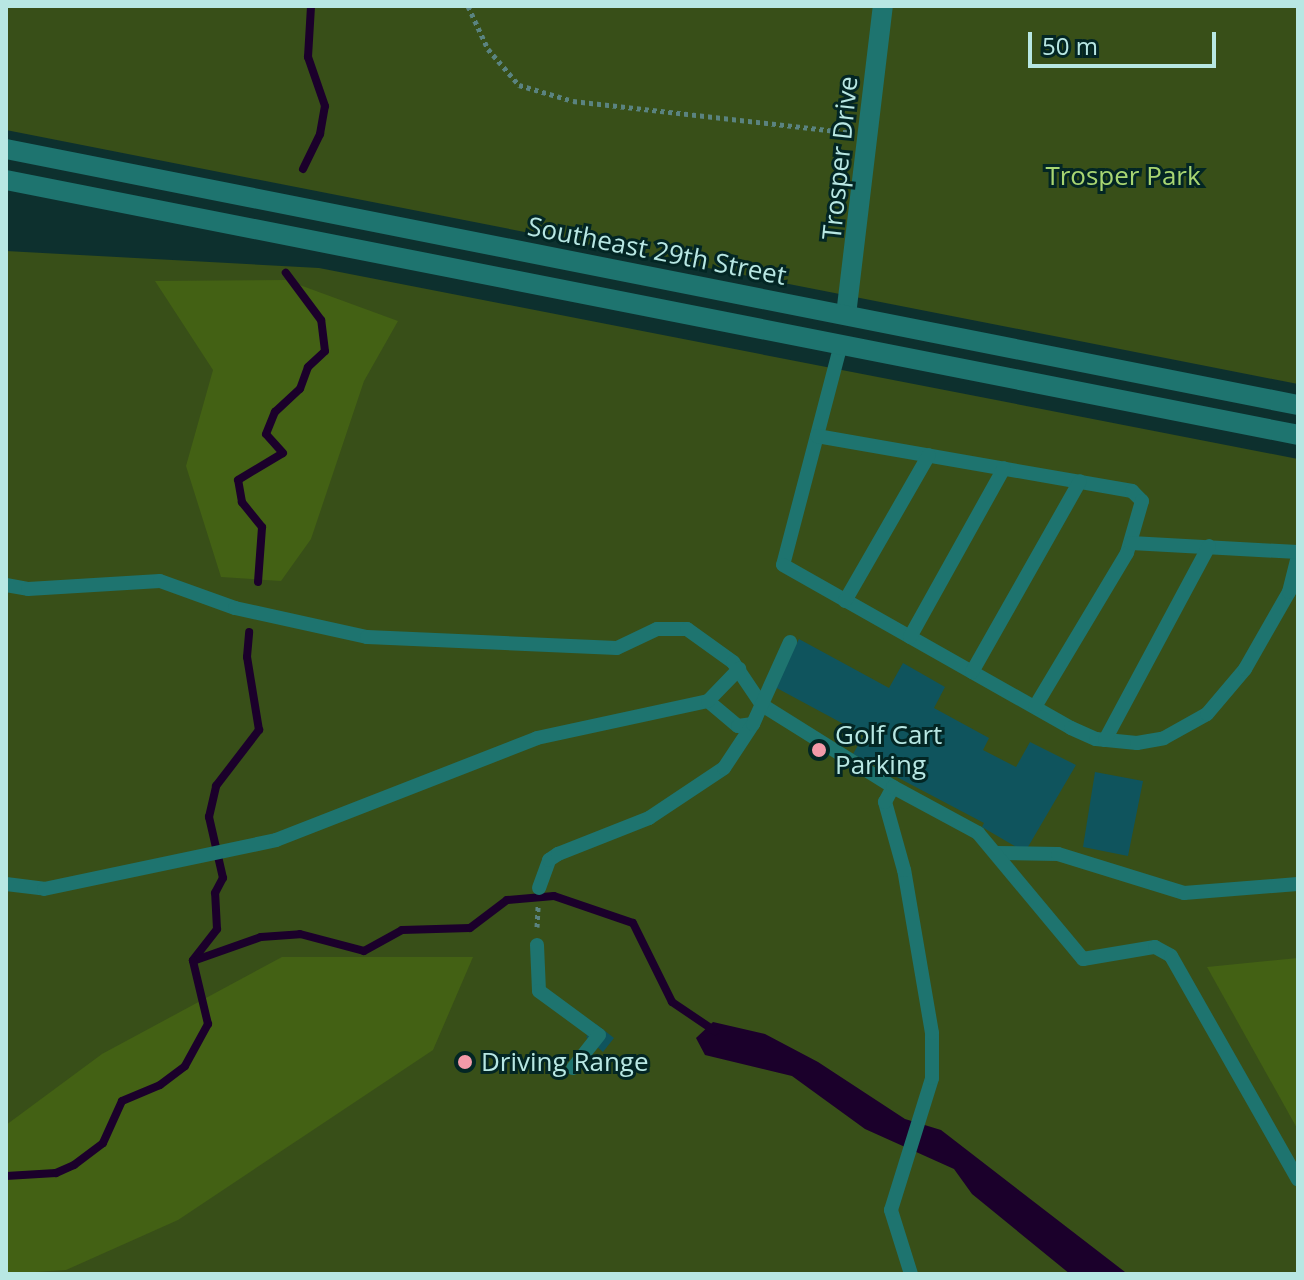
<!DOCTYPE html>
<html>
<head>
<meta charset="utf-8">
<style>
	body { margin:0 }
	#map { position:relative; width:1304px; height:1280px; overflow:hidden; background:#0d302e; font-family:"Open Sans",sans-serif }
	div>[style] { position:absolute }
	.green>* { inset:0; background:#384f18 }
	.forest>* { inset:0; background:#436114 }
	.water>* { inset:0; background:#1b002b }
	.stream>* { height:8px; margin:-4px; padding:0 4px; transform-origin:4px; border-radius:4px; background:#1b002b }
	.building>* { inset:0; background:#0f545d }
	.path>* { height:5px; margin-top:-2.5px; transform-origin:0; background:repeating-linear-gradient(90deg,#5a8380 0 4px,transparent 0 8px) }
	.service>* { height:14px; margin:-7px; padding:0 7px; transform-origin:7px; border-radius:7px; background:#1e746f }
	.minor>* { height:20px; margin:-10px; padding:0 10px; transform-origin:10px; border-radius:10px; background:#1e746f }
	.secondary>* { height:20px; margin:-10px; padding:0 10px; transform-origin:10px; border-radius:10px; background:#1e746f }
	.dots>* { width:22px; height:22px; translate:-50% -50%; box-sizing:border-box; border:4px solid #032624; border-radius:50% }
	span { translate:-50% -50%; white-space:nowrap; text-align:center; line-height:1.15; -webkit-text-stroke:6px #032624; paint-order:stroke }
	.street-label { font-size:26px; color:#b8e7e3 }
	.park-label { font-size:26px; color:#a8d672 }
	.poi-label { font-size:26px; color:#b8e7e3 }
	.left { translate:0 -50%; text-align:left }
	.frame { position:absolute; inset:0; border:8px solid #b8e7e3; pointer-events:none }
	.scale { position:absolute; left:1028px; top:32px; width:188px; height:36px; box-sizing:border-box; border:4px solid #b8e7e3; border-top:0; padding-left:10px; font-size:24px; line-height:28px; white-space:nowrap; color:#b8e7e3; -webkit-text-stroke:6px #032624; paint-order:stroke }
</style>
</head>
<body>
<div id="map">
	<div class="green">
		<i style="clip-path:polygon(6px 6px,1298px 6px,1298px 384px,6px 130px)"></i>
		<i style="clip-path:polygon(6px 251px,319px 268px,1298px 459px,1298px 1274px,6px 1274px)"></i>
	</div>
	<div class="forest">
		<i style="clip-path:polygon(286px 280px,398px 321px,364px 381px,311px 539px,281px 581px,221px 577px,186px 466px,213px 370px,155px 281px)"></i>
		<i style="clip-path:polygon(282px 957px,473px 957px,433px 1050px,178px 1220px,66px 1270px,6px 1274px,6px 1125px,102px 1054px)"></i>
		<i style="clip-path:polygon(1298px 958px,1298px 1130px,1207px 967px)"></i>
	</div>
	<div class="water">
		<i style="clip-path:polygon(713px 1022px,765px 1034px,818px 1062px,905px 1119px,941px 1130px,1125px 1272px,1070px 1274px,972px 1194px,954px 1169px,865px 1129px,792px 1076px,705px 1055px,696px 1038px)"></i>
	</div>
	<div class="stream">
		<i style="left:303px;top:169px;width:39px;rotate:-64deg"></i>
		<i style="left:320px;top:134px;width:28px;rotate:-80deg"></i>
		<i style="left:325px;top:106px;width:52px;rotate:-109.1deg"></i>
		<i style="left:308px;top:57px;width:51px;rotate:-86.6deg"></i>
		<i style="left:258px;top:582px;width:55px;rotate:-85.8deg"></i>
		<i style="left:262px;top:527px;width:32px;rotate:-129deg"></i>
		<i style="left:242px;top:502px;width:22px;rotate:-100deg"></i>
		<i style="left:238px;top:480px;width:52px;rotate:-31deg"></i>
		<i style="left:283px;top:453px;width:25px;rotate:-132deg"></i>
		<i style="left:266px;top:434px;width:24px;rotate:-68deg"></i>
		<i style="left:275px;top:412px;width:34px;rotate:-43deg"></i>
		<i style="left:300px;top:389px;width:23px;rotate:-70deg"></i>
		<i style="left:308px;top:367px;width:23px;rotate:-43deg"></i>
		<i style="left:325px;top:351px;width:31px;rotate:-97deg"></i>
		<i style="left:321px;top:320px;width:59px;rotate:-126.7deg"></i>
		<i style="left:193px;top:960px;width:39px;rotate:-52deg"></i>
		<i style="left:217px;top:929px;width:36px;rotate:-93deg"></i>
		<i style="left:215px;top:893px;width:17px;rotate:-62deg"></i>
		<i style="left:223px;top:878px;width:63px;rotate:-102.9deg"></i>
		<i style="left:209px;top:817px;width:32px;rotate:-77deg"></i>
		<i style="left:216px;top:786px;width:71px;rotate:-52.5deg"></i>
		<i style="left:259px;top:730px;width:74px;rotate:-99.3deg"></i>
		<i style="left:247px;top:657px;width:25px;rotate:-85deg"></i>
		<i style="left:193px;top:961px;width:72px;rotate:-19.4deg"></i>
		<i style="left:261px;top:937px;width:39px;rotate:-4deg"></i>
		<i style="left:300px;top:934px;width:66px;rotate:14.9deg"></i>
		<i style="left:364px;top:951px;width:43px;rotate:-28.9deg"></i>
		<i style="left:402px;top:930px;width:68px;rotate:-1.7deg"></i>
		<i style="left:470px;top:928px;width:46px;rotate:-37.1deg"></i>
		<i style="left:507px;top:900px;width:47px;rotate:-4.9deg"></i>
		<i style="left:554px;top:896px;width:83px;rotate:18.9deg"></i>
		<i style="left:633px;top:923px;width:88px;rotate:63.7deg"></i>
		<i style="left:672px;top:1002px;width:52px;rotate:34deg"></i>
		<i style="left:6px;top:1176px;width:50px;rotate:-3.4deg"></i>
		<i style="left:56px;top:1173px;width:20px;rotate:-24deg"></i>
		<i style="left:74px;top:1165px;width:36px;rotate:-37deg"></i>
		<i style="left:103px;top:1143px;width:46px;rotate:-65.7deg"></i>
		<i style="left:122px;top:1101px;width:41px;rotate:-22.8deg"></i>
		<i style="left:160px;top:1085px;width:31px;rotate:-37deg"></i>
		<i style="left:185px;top:1066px;width:48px;rotate:-61.3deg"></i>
		<i style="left:208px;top:1024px;width:65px;rotate:-103.4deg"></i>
	</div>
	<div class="building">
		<i style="clip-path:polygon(799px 639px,889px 688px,903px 663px,945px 687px,934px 708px,989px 738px,983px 750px,1016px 767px,1030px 742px,1076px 765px,1025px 852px,982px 827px,984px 823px,853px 754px,864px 735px,773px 686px)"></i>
		<i style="clip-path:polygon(1095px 772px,1143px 781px,1128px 856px,1083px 847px)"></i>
		<i style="clip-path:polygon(596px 1024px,614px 1038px,603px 1052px,586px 1037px)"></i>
	</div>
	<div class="path">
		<i style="left:468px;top:6px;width:47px;rotate:65.1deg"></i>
		<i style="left:488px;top:49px;width:48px;rotate:49.3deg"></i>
		<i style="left:519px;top:85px;width:56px;rotate:16.5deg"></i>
		<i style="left:573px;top:101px;width:276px;rotate:6.5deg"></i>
		<i style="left:537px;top:927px;width:22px;rotate:-87deg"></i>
	</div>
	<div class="service">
		<i style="left:841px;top:344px;width:228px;rotate:104.7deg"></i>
		<i style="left:783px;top:565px;width:331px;rotate:29.5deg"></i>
		<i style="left:1071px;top:728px;width:27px;rotate:24deg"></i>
		<i style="left:1096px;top:739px;width:41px;rotate:5.6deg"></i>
		<i style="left:1137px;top:743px;width:27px;rotate:-10deg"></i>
		<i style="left:1164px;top:738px;width:49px;rotate:-29.2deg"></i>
		<i style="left:1207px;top:714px;width:59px;rotate:-49.8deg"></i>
		<i style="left:1245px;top:669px;width:89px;rotate:-60.3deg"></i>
		<i style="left:1289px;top:592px;width:36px;rotate:-76deg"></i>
		<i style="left:817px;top:436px;width:320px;rotate:9.9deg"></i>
		<i style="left:1132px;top:491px;width:14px;rotate:45deg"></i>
		<i style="left:1142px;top:501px;width:54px;rotate:106.1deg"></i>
		<i style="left:1127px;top:553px;width:179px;rotate:120.9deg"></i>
		<i style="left:1131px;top:543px;width:167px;rotate:3.1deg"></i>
		<i style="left:6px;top:585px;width:22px;rotate:10deg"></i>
		<i style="left:28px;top:589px;width:132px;rotate:-3.5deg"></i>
		<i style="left:160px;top:581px;width:80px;rotate:19.8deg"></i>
		<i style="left:235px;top:608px;width:135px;rotate:12.4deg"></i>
		<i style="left:367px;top:637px;width:250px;rotate:2.5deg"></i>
		<i style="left:617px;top:648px;width:44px;rotate:-25.4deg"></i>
		<i style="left:657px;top:629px;width:30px"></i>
		<i style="left:687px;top:629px;width:57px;rotate:35.7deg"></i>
		<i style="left:733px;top:662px;width:52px;rotate:56deg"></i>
		<i style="left:762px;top:705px;width:155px;rotate:32deg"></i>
		<i style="left:845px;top:601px;width:168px;rotate:-60.1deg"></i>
		<i style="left:910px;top:637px;width:193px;rotate:-60.9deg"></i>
		<i style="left:972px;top:672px;width:219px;rotate:-60.5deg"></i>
		<i style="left:708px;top:701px;width:39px;rotate:40deg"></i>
		<i style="left:738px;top:726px;width:15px;rotate:-8deg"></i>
		<i style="left:1105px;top:740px;width:220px;rotate:-61.8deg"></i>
		<i style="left:996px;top:853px;width:62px;rotate:0.9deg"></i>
		<i style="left:1058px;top:854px;width:132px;rotate:17.2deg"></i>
		<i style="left:1184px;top:893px;width:114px;rotate:-4.5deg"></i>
		<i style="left:6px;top:884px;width:38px;rotate:7deg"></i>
		<i style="left:44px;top:889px;width:237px;rotate:-11.9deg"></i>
		<i style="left:276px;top:840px;width:280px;rotate:-21.3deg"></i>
		<i style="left:537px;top:738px;width:175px;rotate:-12.2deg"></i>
		<i style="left:708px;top:701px;width:45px;rotate:-45.9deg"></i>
		<i style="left:539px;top:888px;width:30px;rotate:-70deg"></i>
		<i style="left:549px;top:860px;width:11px;rotate:-34deg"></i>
		<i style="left:558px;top:854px;width:98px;rotate:-21.6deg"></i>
		<i style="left:649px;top:818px;width:90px;rotate:-33.7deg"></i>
		<i style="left:724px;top:768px;width:53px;rotate:-56.6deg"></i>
		<i style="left:753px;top:724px;width:90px;rotate:-65.7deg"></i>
		<i style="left:537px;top:945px;width:46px;rotate:87.5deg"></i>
		<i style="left:539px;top:991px;width:74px;rotate:36.3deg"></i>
		<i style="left:599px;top:1035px;width:42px;rotate:128.2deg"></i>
		<i style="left:911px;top:1274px;width:67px;rotate:-107.4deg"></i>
		<i style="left:891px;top:1210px;width:138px;rotate:-72.7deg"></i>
		<i style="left:932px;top:1078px;width:45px;rotate:-90deg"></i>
		<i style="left:932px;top:1033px;width:165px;rotate:-99.7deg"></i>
		<i style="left:904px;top:870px;width:71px;rotate:-105.6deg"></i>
		<i style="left:885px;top:802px;width:17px;rotate:-62deg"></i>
		<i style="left:893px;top:787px;width:97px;rotate:28.4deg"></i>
		<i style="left:978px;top:833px;width:164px;rotate:50.2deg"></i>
		<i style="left:1083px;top:959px;width:73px;rotate:-9.5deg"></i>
		<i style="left:1155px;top:947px;width:18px;rotate:29deg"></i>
		<i style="left:1171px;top:956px;width:257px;rotate:60.4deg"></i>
	</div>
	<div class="minor">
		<i style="left:846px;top:315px;width:311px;rotate:-83.2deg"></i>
	</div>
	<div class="secondary">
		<i style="left:6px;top:149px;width:1317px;rotate:11.21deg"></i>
		<i style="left:6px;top:180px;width:1317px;rotate:11.16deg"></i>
	</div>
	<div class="dots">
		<i style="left:819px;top:750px;background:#f39aa9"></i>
		<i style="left:465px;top:1062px;background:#f39aa9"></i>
	</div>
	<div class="street-label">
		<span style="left:840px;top:158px;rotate:-84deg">Trosper Drive</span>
		<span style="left:657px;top:251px;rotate:11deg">Southeast 29th Street</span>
	</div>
	<div class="park-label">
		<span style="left:1123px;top:176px">Trosper Park</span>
	</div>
	<div class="poi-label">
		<span class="left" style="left:835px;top:750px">Golf Cart<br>Parking</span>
		<span class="left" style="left:481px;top:1062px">Driving Range</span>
	</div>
	<div class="frame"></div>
	<div class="scale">50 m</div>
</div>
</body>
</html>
